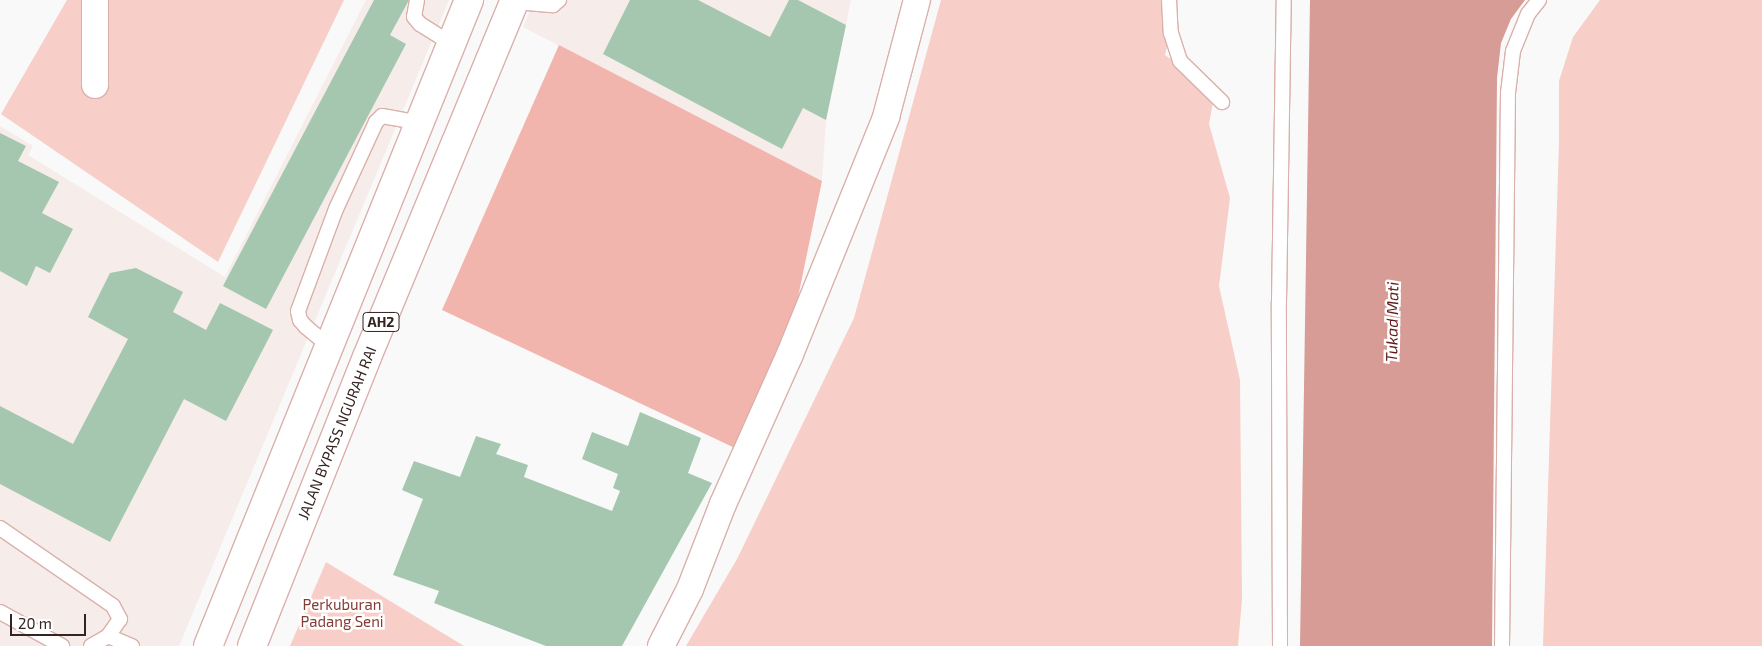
<!DOCTYPE html>
<html>
<head>
<meta charset="utf-8">
<style>
	body { margin:0 }
	#map { position:relative; width:1762px; height:646px; overflow:hidden; background:#f9f9f9; font-family:"Exo 2",sans-serif }
	div>[style] { position:absolute }
	.built>* { inset:0; background:#f6ecea }
	.green>* { inset:0; background:#f8cec8 }
	.forest>* { inset:0; background:#f2b5ad }
	.water>* { inset:0; background:#d79c95 }
	.building>* { inset:0; background:#a5c7af }
	.roads { filter:drop-shadow(1px 0 #dab0aa) drop-shadow(-1px 0 #dab0aa) drop-shadow(0 1px #dab0aa) drop-shadow(0 -1px #dab0aa) }
	.lane>* { height:14px; margin:-7px; padding:0 7px; transform-origin:7px; border-radius:7px; background:#fff }
	.street>* { height:26px; margin:-13px; padding:0 13px; transform-origin:13px; border-radius:13px; background:#fff }
	.highway>* { height:28px; margin:-14px; padding:0 14px; transform-origin:14px; border-radius:14px; background:#fff }
	span { translate:-50% -50%; white-space:nowrap; text-align:center; line-height:1.15; -webkit-text-stroke:5px #fff; paint-order:stroke }
	.shield-label span { padding:1px 4px; background:#fff; border:1px solid; border-radius:4px; -webkit-text-stroke-width:0 }
	.shield-label { font-size:14px; color:#332321; font-weight:700 }
	.street-label { font-size:15px; color:#332321 }
	.park-label { font-size:15px; color:#843b35 }
	.water-label { font-size:16px; color:#611b18; font-style:italic }
	.scale { position:absolute; left:10px; top:614px; width:76px; height:22px; box-sizing:border-box; border:2px solid #332321; border-top:0; padding-left:6px; font-size:15px; line-height:18px; white-space:nowrap; color:#332321; -webkit-text-stroke:4px #fff; paint-order:stroke }
</style>
</head>
<body>
<div id="map">
	<div class="built">
		<i style="clip-path:polygon(366px 0,449px 0,179px 646px,0 646px,0 126px,33px 146px,28px 155px,225px 277px)"></i>
		<i style="clip-path:polygon(535px 0,851px 0,826px 120px,822px 181px,523px 27px)"></i>
	</div>
	<div class="green">
		<i style="clip-path:polygon(67px 0,344px 0,218px 262px,1px 114px)"></i>
		<i style="clip-path:polygon(941px 0,1178px 0,1165px 55px,1215px 91px,1209px 124px,1230px 198px,1219px 286px,1240px 380px,1242px 599px,1238px 646px,686px 646px,737px 559px,854px 318px)"></i>
		<i style="clip-path:polygon(1600px 0,1762px 0,1762px 646px,1543px 646px,1559px 142px,1559px 81px,1573px 37px)"></i>
		<i style="clip-path:polygon(326px 562px,464px 646px,290px 646px)"></i>
	</div>
	<div class="forest">
		<i style="clip-path:polygon(559px 45px,822px 181px,795px 312px,737px 449px,442px 310px)"></i>
	</div>
	<div class="water">
		<i style="clip-path:polygon(1310px 0,1525px 0,1511px 19px,1501px 43px,1497px 78px,1492px 646px,1300px 646px)"></i>
	</div>
	<div class="building">
		<i style="clip-path:polygon(374px 0,409px 0,390px 35px,406px 44px,266px 309px,223px 286px)"></i>
		<i style="clip-path:polygon(630px 0,698px 0,770px 37px,789px 0,798px 0,846px 25px,826px 120px,803px 108px,782px 149px,603px 54px)"></i>
		<i style="clip-path:polygon(0 133px,26px 146px,18px 161px,59px 182px,42px 213px,73px 229px,50px 273px,36px 266px,27px 286px,0 271px)"></i>
		<i style="clip-path:polygon(136px 268px,183px 292px,173px 312px,206px 330px,220px 303px,273px 330px,226px 421px,184px 399px,110px 542px,0 484px,0 406px,73px 444px,128px 339px,88px 317px,110px 273px)"></i>
		<i style="clip-path:polygon(640px 412px,701px 438px,688px 473px,712px 483px,622px 646px,546px 646px,434px 603px,439px 591px,393px 575px,423px 499px,402px 490px,414px 461px,460px 477px,476px 436px,501px 444px,496px 454px,528px 465px,524px 477px,612px 511px,620px 491px,613px 488px,618px 474px,582px 459px,592px 432px,628px 446px)"></i>
	</div>
	<div class="roads">
		<div class="lane">
			<i style="left:417px;top:0;width:17px;rotate:100deg"></i>
			<i style="left:414px;top:17px;width:9px;rotate:49deg"></i>
			<i style="left:420px;top:24px;width:36px;rotate:32deg"></i>
			<i style="left:1169px;top:0;width:33px;rotate:87deg"></i>
			<i style="left:1171px;top:33px;width:29px;rotate:72deg"></i>
			<i style="left:1180px;top:61px;width:59px;rotate:44.3deg"></i>
			<i style="left:515px;top:2px;width:38px;rotate:5deg"></i>
			<i style="left:553px;top:5px;width:8px;rotate:-40deg"></i>
			<i style="left:330px;top:347px;width:31px;rotate:-140deg"></i>
			<i style="left:306px;top:327px;width:9px;rotate:-131deg"></i>
			<i style="left:300px;top:320px;width:9px;rotate:-103deg"></i>
			<i style="left:298px;top:311px;width:109px;rotate:-69.6deg"></i>
			<i style="left:336px;top:209px;width:96px;rotate:-65.3deg"></i>
			<i style="left:376px;top:122px;width:8px;rotate:-45deg"></i>
			<i style="left:382px;top:116px;width:39px;rotate:10deg"></i>
			<i style="left:0;top:528px;width:137px;rotate:34.6deg"></i>
			<i style="left:113px;top:606px;width:15px;rotate:62deg"></i>
			<i style="left:120px;top:619px;width:21px;rotate:125deg"></i>
			<i style="left:0;top:612px;width:71px;rotate:28.7deg"></i>
			<i style="left:91px;top:646px;width:20px;rotate:-30deg"></i>
			<i style="left:108px;top:636px;width:26px;rotate:23deg"></i>
			<i style="left:1280px;top:646px;width:344px;rotate:-90.2deg"></i>
			<i style="left:1279px;top:302px;width:302px;rotate:-89.1deg"></i>
			<i style="left:1502px;top:646px;width:553px;rotate:-89.38deg"></i>
			<i style="left:1508px;top:93px;width:42px;rotate:-83.2deg"></i>
			<i style="left:1513px;top:51px;width:40px;rotate:-68deg"></i>
			<i style="left:1528px;top:14px;width:18px;rotate:-52deg"></i>
		</div>
		<div class="street">
			<i style="left:95px;top:0;width:85px;rotate:90deg"></i>
			<i style="left:661px;top:646px;width:64px;rotate:-63deg"></i>
			<i style="left:690px;top:589px;width:91px;rotate:-68.8deg"></i>
			<i style="left:723px;top:504px;width:164px;rotate:-65.9deg"></i>
			<i style="left:790px;top:354px;width:256px;rotate:-67.9deg"></i>
			<i style="left:886px;top:117px;width:121px;rotate:-75.2deg"></i>
		</div>
		<div class="highway">
			<i style="left:208px;top:646px;width:697px;rotate:-68deg"></i>
			<i style="left:252px;top:646px;width:311px;rotate:-68.3deg"></i>
			<i style="left:367px;top:357px;width:386px;rotate:-67.5deg"></i>
		</div>
	</div>
	<div class="shield-label">
		<span style="left:381px;top:322px">AH2</span>
	</div>
	<div class="street-label">
		<span style="left:337px;top:433px;rotate:-68deg">JALAN BYPASS NGURAH RAI</span>
	</div>
	<div class="park-label">
		<span style="left:342px;top:613px">Perkuburan<br>Padang Seni</span>
	</div>
	<div class="water-label">
		<span style="left:1392px;top:322px;rotate:-89deg">Tukad Mati</span>
	</div>
	<div class="scale">20 m</div>
</div>
</body>
</html>
